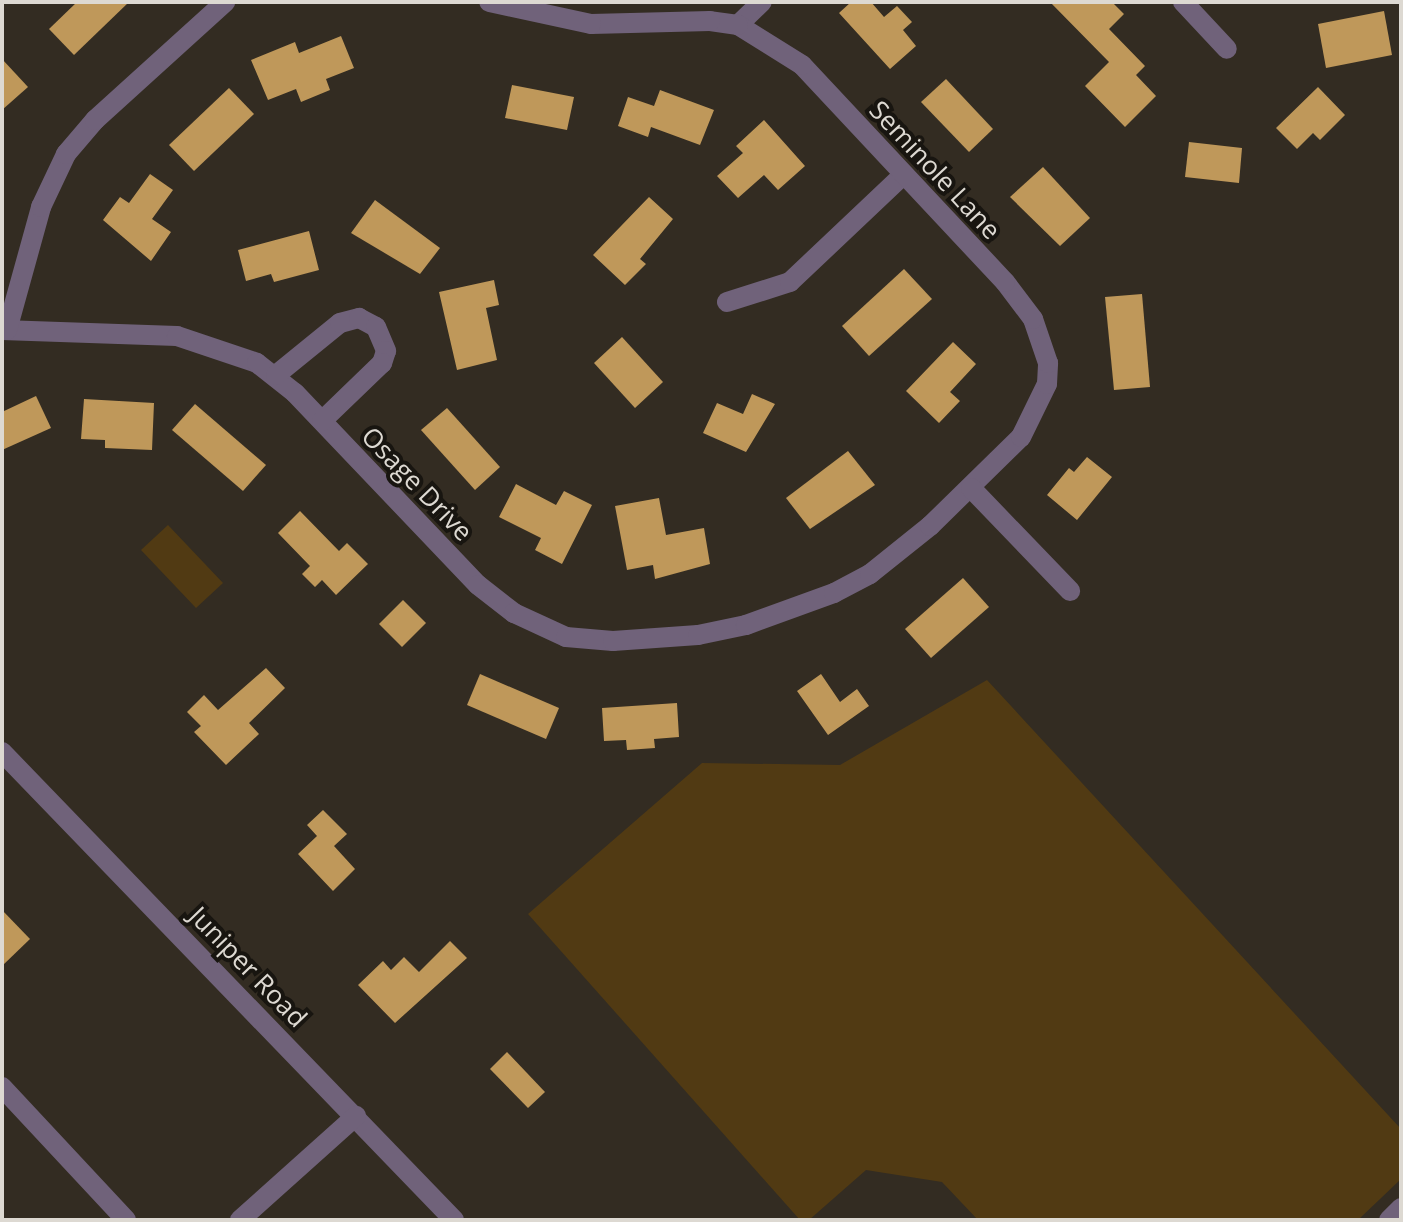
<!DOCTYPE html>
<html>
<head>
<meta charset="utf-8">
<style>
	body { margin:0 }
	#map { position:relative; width:1403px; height:1222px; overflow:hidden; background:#332c22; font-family:"Open Sans",sans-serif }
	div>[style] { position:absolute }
	.green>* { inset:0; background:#513a13 }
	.building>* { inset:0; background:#bf985a }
	.minor>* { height:20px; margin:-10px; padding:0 10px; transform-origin:10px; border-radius:10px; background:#70627a }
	span { translate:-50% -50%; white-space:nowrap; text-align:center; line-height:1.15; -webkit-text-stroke:8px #181510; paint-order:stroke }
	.street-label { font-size:26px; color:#ddd9d2 }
	.frame { position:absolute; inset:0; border:4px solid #ddd9d2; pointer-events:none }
</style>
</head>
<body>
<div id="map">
	<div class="green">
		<i style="clip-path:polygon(168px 525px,223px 583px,196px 608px,141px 550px)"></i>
		<i style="clip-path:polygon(987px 680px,1401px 1129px,1401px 1179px,1358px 1220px,978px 1220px,942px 1182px,866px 1170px,809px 1220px,800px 1220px,528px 914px,702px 763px,840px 765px)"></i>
	</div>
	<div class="building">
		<i style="clip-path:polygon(77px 2px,129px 2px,74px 55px,49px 29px)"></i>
		<i style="clip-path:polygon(851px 2px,871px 2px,884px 17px,897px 6px,912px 22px,903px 30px,916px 46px,890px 69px,839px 13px)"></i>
		<i style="clip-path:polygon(1050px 2px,1112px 2px,1124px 14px,1109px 29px,1145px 66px,1136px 75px,1156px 96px,1125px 127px,1085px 86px,1109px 62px)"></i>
		<i style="clip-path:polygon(1384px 11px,1392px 55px,1326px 68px,1318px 24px)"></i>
		<i style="clip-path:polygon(341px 36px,354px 68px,326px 79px,330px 90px,301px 102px,296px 89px,268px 100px,251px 60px,295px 42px,299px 53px)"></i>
		<i style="clip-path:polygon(2px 59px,28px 87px,2px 110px)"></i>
		<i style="clip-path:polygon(946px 79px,993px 129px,969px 152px,921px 102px)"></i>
		<i style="clip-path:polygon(512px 85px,574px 97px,567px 130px,505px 118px)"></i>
		<i style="clip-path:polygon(1318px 87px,1345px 115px,1320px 140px,1313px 133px,1297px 149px,1276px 128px)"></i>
		<i style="clip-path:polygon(229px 88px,254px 114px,194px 171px,169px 145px)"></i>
		<i style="clip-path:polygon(660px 90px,714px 110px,700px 145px,651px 127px,648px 137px,618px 126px,628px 97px,654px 106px)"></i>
		<i style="clip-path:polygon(764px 120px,805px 166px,778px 190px,764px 175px,738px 198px,717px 176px,743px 153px,736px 146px)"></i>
		<i style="clip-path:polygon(1189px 142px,1242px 148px,1239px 183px,1185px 177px)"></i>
		<i style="clip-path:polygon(1043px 167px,1090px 218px,1060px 246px,1010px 197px)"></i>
		<i style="clip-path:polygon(150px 174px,173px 190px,152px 219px,171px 232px,151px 261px,103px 220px,120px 197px,129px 203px)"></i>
		<i style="clip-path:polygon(649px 197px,673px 219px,640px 259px,646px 264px,625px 285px,593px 255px)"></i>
		<i style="clip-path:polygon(375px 200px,440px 248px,420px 274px,351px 233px)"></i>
		<i style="clip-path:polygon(309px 231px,319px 270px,274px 282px,271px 274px,246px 281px,238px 250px)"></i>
		<i style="clip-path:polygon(904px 269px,932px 299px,869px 356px,842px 326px)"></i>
		<i style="clip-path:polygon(494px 280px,499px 305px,486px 308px,497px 360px,457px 370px,439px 292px)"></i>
		<i style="clip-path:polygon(1142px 294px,1150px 387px,1114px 390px,1105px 297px)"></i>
		<i style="clip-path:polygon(622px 337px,663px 382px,635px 408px,594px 363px)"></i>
		<i style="clip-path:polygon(953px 342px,976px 364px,950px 392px,960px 401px,939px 423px,906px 391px)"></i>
		<i style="clip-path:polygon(752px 394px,775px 404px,746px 452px,703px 433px,717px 403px,743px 414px)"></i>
		<i style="clip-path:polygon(36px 396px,51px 428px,2px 450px,2px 412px)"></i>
		<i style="clip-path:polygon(84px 399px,154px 403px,152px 450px,105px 448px,105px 440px,81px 439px)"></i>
		<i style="clip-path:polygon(195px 404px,266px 465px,243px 491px,172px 430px)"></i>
		<i style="clip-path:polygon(447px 408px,500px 467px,475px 490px,421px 430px)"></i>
		<i style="clip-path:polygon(848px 451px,875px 485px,810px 529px,786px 498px)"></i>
		<i style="clip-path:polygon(1087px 457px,1112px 477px,1077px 520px,1047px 495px,1069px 468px,1074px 472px)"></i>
		<i style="clip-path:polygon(516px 484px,556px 505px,564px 491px,592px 505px,562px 564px,535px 550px,541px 538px,499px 517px)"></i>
		<i style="clip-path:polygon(659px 498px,666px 535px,704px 528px,710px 564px,655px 579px,653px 565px,627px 570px,615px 506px)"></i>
		<i style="clip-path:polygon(300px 511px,339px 551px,347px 543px,368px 564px,336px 595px,322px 580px,315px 587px,302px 574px,310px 566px,278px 533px)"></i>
		<i style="clip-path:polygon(963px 578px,989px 607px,931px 658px,905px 629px)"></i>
		<i style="clip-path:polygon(403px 600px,426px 623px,402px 647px,379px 624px)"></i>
		<i style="clip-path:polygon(266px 668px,285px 688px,249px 723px,259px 734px,226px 765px,194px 732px,201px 726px,187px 712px,204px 695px,218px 710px)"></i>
		<i style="clip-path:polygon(480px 674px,559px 708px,546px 739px,467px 705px)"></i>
		<i style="clip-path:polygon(821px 674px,840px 702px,857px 689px,869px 706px,828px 735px,797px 691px)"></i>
		<i style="clip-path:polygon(677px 703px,679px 737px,654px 739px,655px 748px,627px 750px,626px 740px,604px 741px,602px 708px)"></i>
		<i style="clip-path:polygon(323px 810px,347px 834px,334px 846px,355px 869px,333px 891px,298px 854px,317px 836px,307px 825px)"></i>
		<i style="clip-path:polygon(2px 910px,30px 939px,2px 966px)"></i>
		<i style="clip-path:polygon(450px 941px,467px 958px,395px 1023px,358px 985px,383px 961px,391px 970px,404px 957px,419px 972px)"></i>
		<i style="clip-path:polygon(507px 1052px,545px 1092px,528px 1108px,490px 1069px)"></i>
	</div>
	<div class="minor">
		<i style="left:1183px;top:2px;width:64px;rotate:46.9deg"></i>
		<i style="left:738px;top:25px;width:33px;rotate:-44deg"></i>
		<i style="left:727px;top:302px;width:66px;rotate:-17.6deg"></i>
		<i style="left:790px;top:282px;width:156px;rotate:-43.4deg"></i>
		<i style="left:2px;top:330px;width:175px;rotate:2deg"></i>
		<i style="left:177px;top:336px;width:84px;rotate:18.6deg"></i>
		<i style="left:257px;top:363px;width:48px;rotate:38.3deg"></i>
		<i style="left:295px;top:393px;width:265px;rotate:46.4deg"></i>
		<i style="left:478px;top:585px;width:46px;rotate:37.9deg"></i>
		<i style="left:514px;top:613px;width:57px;rotate:24.8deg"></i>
		<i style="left:566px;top:637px;width:47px;rotate:4.9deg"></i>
		<i style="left:613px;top:641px;width:85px;rotate:-4deg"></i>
		<i style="left:698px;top:635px;width:49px;rotate:-11.8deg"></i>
		<i style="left:746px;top:625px;width:94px;rotate:-20deg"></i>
		<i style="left:834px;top:593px;width:41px;rotate:-27.8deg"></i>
		<i style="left:870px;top:574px;width:77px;rotate:-38.7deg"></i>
		<i style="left:930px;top:526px;width:127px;rotate:-44.4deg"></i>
		<i style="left:1021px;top:437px;width:59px;rotate:-63.9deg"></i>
		<i style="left:1047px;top:384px;width:21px;rotate:-87deg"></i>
		<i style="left:1048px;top:363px;width:46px;rotate:-108.8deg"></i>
		<i style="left:1033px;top:319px;width:46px;rotate:-127.1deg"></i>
		<i style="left:1005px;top:282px;width:297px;rotate:-133.1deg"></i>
		<i style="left:802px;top:65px;width:75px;rotate:-148deg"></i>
		<i style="left:738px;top:25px;width:28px;rotate:-172deg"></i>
		<i style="left:710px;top:21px;width:119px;rotate:178.6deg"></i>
		<i style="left:591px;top:24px;width:104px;rotate:-167.8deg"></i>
		<i style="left:7px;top:330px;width:128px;rotate:-74.5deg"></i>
		<i style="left:41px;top:207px;width:59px;rotate:-64.7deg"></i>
		<i style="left:66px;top:154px;width:45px;rotate:-49.5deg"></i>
		<i style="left:95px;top:120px;width:176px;rotate:-42.2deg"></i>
		<i style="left:276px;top:375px;width:82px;rotate:-39.1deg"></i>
		<i style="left:340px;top:323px;width:20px;rotate:-15deg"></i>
		<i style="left:359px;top:318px;width:19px;rotate:28deg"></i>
		<i style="left:376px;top:327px;width:26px;rotate:67deg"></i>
		<i style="left:386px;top:351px;width:13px;rotate:108deg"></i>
		<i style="left:382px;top:363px;width:83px;rotate:136deg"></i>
		<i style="left:971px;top:488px;width:143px;rotate:46.1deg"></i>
		<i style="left:2px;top:752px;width:651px;rotate:46deg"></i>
		<i style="left:2px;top:1087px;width:182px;rotate:47deg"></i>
		<i style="left:240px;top:1220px;width:156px;rotate:-41.9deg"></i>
		<i style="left:1389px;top:1220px;width:17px;rotate:-45deg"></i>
	</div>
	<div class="street-label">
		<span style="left:935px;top:170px;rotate:47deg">Seminole Lane</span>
		<span style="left:417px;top:484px;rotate:46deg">Osage Drive</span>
		<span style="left:248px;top:967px;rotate:46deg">Juniper Road</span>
	</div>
	<div class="frame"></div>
</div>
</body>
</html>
